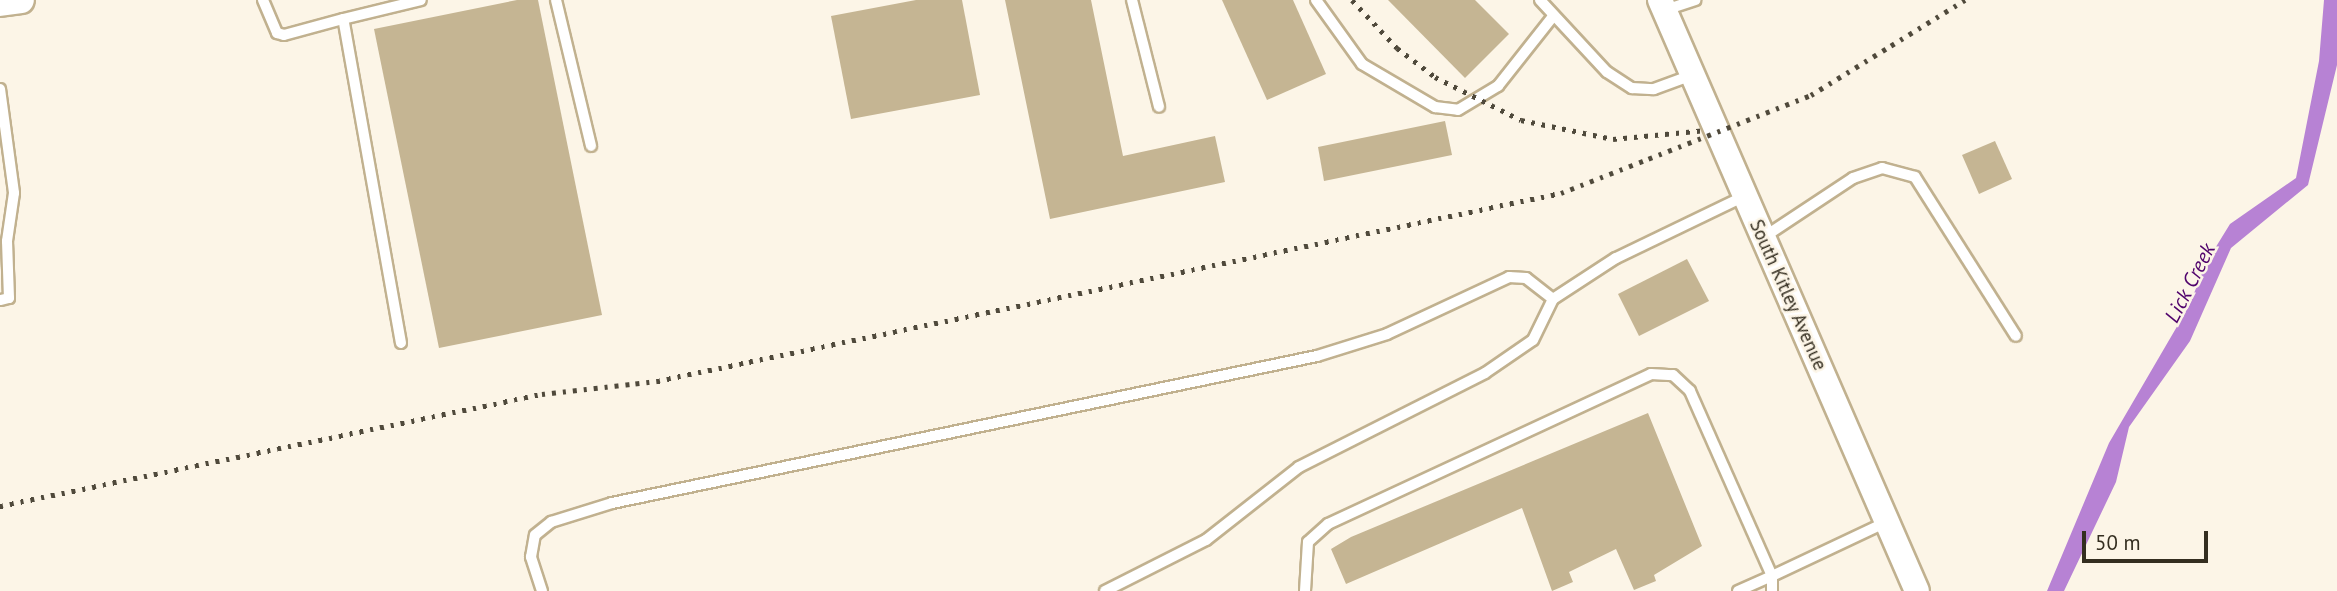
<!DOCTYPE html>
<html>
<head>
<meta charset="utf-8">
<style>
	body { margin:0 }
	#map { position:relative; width:2337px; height:591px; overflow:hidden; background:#fcf5e7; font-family:"PT Sans",sans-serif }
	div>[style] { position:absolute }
	.water>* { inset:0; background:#b782d4 }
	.building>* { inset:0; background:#c5b593 }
	.roads { filter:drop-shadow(2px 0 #c1b18f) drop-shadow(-2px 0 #c1b18f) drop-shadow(0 2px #c1b18f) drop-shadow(0 -2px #c1b18f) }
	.service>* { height:10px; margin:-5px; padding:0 5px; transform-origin:5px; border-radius:5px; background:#fff }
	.tertiary>* { height:24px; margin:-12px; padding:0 12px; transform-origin:12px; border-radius:12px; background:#fff }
	.secondary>* { height:26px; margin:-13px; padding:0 13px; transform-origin:13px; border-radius:13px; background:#fff }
	.rail>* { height:5px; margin-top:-2.5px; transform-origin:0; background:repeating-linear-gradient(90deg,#4f493b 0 3.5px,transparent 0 10.5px) }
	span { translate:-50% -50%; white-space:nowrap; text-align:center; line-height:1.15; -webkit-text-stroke:5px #fcf5e7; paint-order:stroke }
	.street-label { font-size:19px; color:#342e20 }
	.water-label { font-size:21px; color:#50036c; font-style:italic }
	.scale { position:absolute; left:2082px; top:531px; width:126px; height:32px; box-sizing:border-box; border:4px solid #342e20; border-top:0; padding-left:9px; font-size:21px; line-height:24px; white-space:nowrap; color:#342e20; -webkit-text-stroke:5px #fcf5e7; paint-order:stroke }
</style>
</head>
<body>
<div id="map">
	<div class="water">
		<i style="clip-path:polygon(2324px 0,2337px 0,2337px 65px,2308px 185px,2231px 248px,2190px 341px,2129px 427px,2116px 482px,2064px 591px,2047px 591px,2109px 443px,2189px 306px,2206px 263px,2230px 224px,2296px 178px,2319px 61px)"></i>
	</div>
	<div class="building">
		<i style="clip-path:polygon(517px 0,538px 0,602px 315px,439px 348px,374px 29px)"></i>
		<i style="clip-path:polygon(916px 0,962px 0,980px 95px,851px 119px,831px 16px)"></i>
		<i style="clip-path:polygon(1005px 0,1091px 0,1123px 156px,1215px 136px,1225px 182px,1050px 219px)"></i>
		<i style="clip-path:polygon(1222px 0,1293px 0,1326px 74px,1267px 100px)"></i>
		<i style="clip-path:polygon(1388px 0,1475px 0,1509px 34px,1465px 78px)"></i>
		<i style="clip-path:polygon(1445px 121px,1452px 155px,1324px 181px,1318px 147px)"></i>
		<i style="clip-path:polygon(1995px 141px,2012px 179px,1979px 194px,1962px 155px)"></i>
		<i style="clip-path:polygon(1687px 259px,1709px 301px,1639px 336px,1618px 294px)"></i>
		<i style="clip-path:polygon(1648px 413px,1702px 546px,1654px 575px,1656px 581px,1634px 590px,1616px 549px,1569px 572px,1573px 582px,1552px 591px,1522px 508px,1346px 584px,1331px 549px,1351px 537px)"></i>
	</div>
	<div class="roads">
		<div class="service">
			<i style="left:263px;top:0;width:36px;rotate:67deg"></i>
			<i style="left:277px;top:33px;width:7px;rotate:16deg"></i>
			<i style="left:284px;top:35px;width:61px;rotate:-15.2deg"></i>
			<i style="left:556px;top:0;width:150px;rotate:76.5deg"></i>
			<i style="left:1132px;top:0;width:110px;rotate:75.8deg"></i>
			<i style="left:1316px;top:0;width:79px;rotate:54.3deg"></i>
			<i style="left:1362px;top:64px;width:85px;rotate:30.5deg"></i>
			<i style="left:1435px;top:107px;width:23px;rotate:7deg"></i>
			<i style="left:1458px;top:110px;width:47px;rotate:-31deg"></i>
			<i style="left:1498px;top:86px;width:90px;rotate:-51.7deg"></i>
			<i style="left:1540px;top:0;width:98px;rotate:47.1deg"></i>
			<i style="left:1607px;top:72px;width:30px;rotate:33deg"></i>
			<i style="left:1632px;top:88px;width:22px;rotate:3deg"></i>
			<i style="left:1654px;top:89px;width:40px;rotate:-20.2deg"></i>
			<i style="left:1665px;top:10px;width:32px;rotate:-18deg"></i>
			<i style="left:0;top:89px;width:105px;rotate:82.3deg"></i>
			<i style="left:14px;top:193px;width:49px;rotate:98.3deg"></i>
			<i style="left:7px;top:241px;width:57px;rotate:88deg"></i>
			<i style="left:9px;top:298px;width:9px;rotate:167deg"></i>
			<i style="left:1764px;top:237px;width:107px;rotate:-33.5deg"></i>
			<i style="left:1853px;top:178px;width:31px;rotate:-19deg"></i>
			<i style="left:1882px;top:168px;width:34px;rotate:15deg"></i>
			<i style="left:1915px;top:177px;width:188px;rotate:57.6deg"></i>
			<i style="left:401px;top:343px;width:329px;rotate:-100.1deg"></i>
			<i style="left:343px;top:19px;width:80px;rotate:-13.7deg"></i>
			<i style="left:542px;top:591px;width:36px;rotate:-108deg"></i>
			<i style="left:531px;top:557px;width:22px;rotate:-80deg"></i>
			<i style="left:535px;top:535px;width:21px;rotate:-39deg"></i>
			<i style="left:551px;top:522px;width:64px;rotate:-17.3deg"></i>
			<i style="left:612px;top:503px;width:720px;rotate:-11.78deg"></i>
			<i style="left:1317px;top:356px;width:73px;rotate:-17.4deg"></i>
			<i style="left:1387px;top:334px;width:135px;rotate:-25deg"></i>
			<i style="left:1509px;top:277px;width:17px;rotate:3deg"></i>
			<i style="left:1526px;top:278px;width:34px;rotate:38deg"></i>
			<i style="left:1105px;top:591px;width:113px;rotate:-26.8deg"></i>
			<i style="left:1206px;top:540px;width:118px;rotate:-38.1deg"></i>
			<i style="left:1299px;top:467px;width:208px;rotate:-26.8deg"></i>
			<i style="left:1485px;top:373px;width:58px;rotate:-34.5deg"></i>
			<i style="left:1533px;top:340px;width:46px;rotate:-64deg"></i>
			<i style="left:1553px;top:299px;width:75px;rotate:-33.1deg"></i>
			<i style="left:1616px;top:258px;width:143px;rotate:-25.7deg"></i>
			<i style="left:1305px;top:591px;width:49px;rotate:-86.5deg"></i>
			<i style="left:1308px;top:542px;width:27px;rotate:-42deg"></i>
			<i style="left:1328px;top:524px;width:356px;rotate:-24.9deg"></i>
			<i style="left:1651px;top:374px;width:22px;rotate:3deg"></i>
			<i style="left:1673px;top:375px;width:23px;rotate:43deg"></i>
			<i style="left:1690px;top:391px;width:202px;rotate:66.1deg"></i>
			<i style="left:1772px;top:576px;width:126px;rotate:-25.3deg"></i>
			<i style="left:1738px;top:591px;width:37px;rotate:-24deg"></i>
			<i style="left:1772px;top:576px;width:15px;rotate:90deg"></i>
		</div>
		<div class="tertiary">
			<i style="left:1660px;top:0;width:644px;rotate:66.5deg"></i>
		</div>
		<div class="secondary">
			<i style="left:0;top:3px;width:21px;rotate:-8deg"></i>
		</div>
	</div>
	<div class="rail">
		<i style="left:1352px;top:0;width:66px;rotate:46.8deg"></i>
		<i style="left:1397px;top:48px;width:48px;rotate:37.3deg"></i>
		<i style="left:1435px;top:77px;width:96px;rotate:26.6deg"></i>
		<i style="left:1521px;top:120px;width:94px;rotate:11.7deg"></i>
		<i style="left:1613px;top:139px;width:94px;rotate:-5.5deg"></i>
		<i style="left:0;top:506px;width:553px;rotate:-11.68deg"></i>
		<i style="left:542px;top:394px;width:116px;rotate:-6.4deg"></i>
		<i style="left:657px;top:381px;width:923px;rotate:-11.75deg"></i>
		<i style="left:1561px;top:193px;width:269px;rotate:-21.4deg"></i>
		<i style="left:1811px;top:95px;width:181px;rotate:-31.7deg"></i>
	</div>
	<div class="street-label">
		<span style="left:1788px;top:295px;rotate:66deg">South Kitley Avenue</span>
	</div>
	<div class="water-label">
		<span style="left:2190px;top:283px;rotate:-63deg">Lick Creek</span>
	</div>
	<div class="scale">50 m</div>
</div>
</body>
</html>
